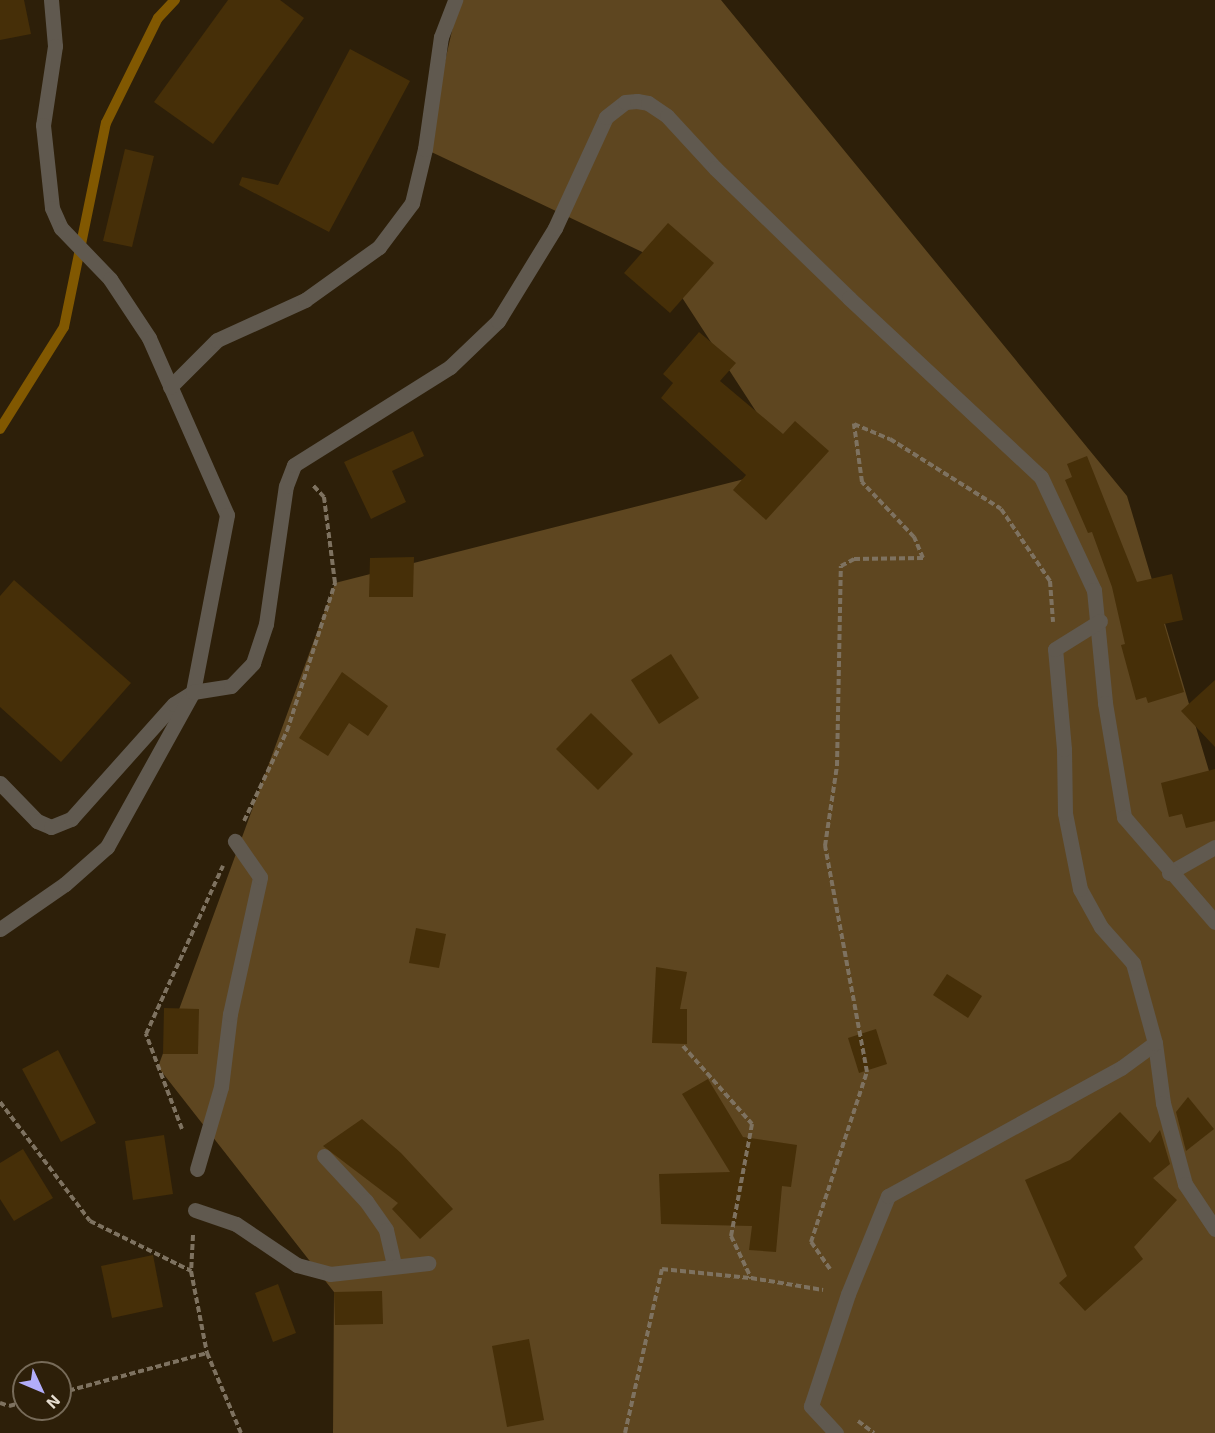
<!DOCTYPE html>
<html>
<head>
<meta charset="utf-8">
<style>
	body { margin:0 }
	#map { position:relative; width:1215px; height:1433px; overflow:hidden; background:#2d1f09; font-family:"Exo 2",sans-serif }
	div>[style] { position:absolute }
	.green>* { inset:0; background:#5e4620 }
	.stream>* { height:10px; margin:-5px; padding:0 5px; transform-origin:5px; border-radius:5px; background:#815801 }
	.building>* { inset:0; background:#462f08 }
	.path>* { height:4px; margin-top:-2px; transform-origin:0; background:repeating-linear-gradient(90deg,#7e7260 0 6px,transparent 0 9px) }
	.service>* { height:15px; margin:-7.5px; padding:0 7.5px; transform-origin:7.5px; border-radius:7.5px; background:#60594f }
	.minor>* { height:15px; margin:-7.5px; padding:0 7.5px; transform-origin:7.5px; border-radius:7.5px; background:#60594f }
	.tertiary>* { height:15px; margin:-7.5px; padding:0 7.5px; transform-origin:7.5px; border-radius:7.5px; background:#60594f }
	span { translate:-50% -50%; white-space:nowrap; text-align:center; line-height:1.15; -webkit-text-stroke:4.5px #2d1f09; paint-order:stroke }
	.north { position:absolute; left:12px; top:1361px; width:60px; height:60px; box-sizing:border-box; background:#2d1f09; border:2px solid #776b59; border-radius:50%; rotate:134deg; font-size:16px; font-weight:700; line-height:24px; text-align:center; color:#e6ddd0 }
	.north::after { content:''; display:block; margin:auto; width:21px; height:27px; background:#b2adf9; clip-path:polygon(50% 0,100% 100%,50% 72%,0 100%) }
</style>
</head>
<body>
<div id="map">
	<div class="green">
		<i style="clip-path:polygon(459px 0,721px 0,1127px 496px,1215px 791px,1215px 1433px,333px 1433px,334px 1292px,158px 1067px,335px 583px,792px 467px,657px 259px,425px 149px)"></i>
	</div>
	<div class="stream">
		<i style="left:0;top:429px;width:120px;rotate:-57.9deg"></i>
		<i style="left:64px;top:327px;width:208px;rotate:-78.4deg"></i>
		<i style="left:106px;top:123px;width:117px;rotate:-63.7deg"></i>
		<i style="left:158px;top:18px;width:25px;rotate:-47deg"></i>
	</div>
	<div class="building">
		<i style="clip-path:polygon(0 0,24px 0,31px 34px,0 40px)"></i>
		<i style="clip-path:polygon(228px 0,280px 0,304px 18px,213px 144px,154px 102px)"></i>
		<i style="clip-path:polygon(350px 49px,410px 81px,329px 232px,239px 185px,242px 177px,278px 185px)"></i>
		<i style="clip-path:polygon(125px 149px,154px 156px,132px 247px,103px 241px)"></i>
		<i style="clip-path:polygon(668px 223px,714px 263px,670px 313px,624px 273px)"></i>
		<i style="clip-path:polygon(699px 332px,736px 363px,720px 381px,783px 434px,795px 421px,829px 451px,766px 520px,733px 490px,746px 475px,661px 398px,673px 383px,663px 374px)"></i>
		<i style="clip-path:polygon(413px 431px,424px 456px,392px 471px,406px 502px,371px 519px,344px 462px)"></i>
		<i style="clip-path:polygon(1087px 456px,1137px 582px,1172px 574px,1183px 620px,1164px 624px,1184px 692px,1148px 703px,1146px 697px,1136px 700px,1121px 645px,1125px 644px,1112px 587px,1092px 532px,1088px 533px,1065px 480px,1072px 477px,1067px 464px)"></i>
		<i style="clip-path:polygon(414px 557px,413px 597px,369px 597px,370px 558px)"></i>
		<i style="clip-path:polygon(14px 580px,131px 683px,61px 762px,0 707px,0 596px)"></i>
		<i style="clip-path:polygon(671px 654px,699px 698px,659px 724px,631px 680px)"></i>
		<i style="clip-path:polygon(342px 672px,388px 706px,368px 736px,349px 723px,328px 756px,299px 738px)"></i>
		<i style="clip-path:polygon(1215px 680px,1215px 747px,1181px 711px)"></i>
		<i style="clip-path:polygon(591px 713px,633px 754px,598px 790px,556px 749px)"></i>
		<i style="clip-path:polygon(1215px 769px,1215px 821px,1186px 828px,1182px 814px,1169px 817px,1161px 783px)"></i>
		<i style="clip-path:polygon(416px 928px,446px 934px,439px 968px,409px 963px)"></i>
		<i style="clip-path:polygon(656px 967px,687px 972px,680px 1009px,687px 1009px,687px 1044px,652px 1043px)"></i>
		<i style="clip-path:polygon(947px 974px,982px 996px,968px 1018px,933px 995px)"></i>
		<i style="clip-path:polygon(164px 1008px,199px 1009px,198px 1054px,163px 1054px)"></i>
		<i style="clip-path:polygon(876px 1029px,887px 1064px,859px 1073px,848px 1038px)"></i>
		<i style="clip-path:polygon(58px 1050px,96px 1123px,61px 1142px,22px 1069px)"></i>
		<i style="clip-path:polygon(708px 1079px,743px 1137px,797px 1145px,791px 1187px,782px 1186px,776px 1252px,749px 1250px,752px 1226px,661px 1224px,659px 1174px,730px 1172px,682px 1094px)"></i>
		<i style="clip-path:polygon(1188px 1097px,1214px 1129px,1186px 1151px,1176px 1112px)"></i>
		<i style="clip-path:polygon(1120px 1112px,1150px 1143px,1160px 1130px,1170px 1164px,1153px 1178px,1177px 1200px,1134px 1247px,1143px 1259px,1085px 1311px,1059px 1283px,1067px 1276px,1025px 1180px,1070px 1160px)"></i>
		<i style="clip-path:polygon(362px 1119px,401px 1153px,453px 1209px,420px 1239px,392px 1209px,398px 1203px,323px 1146px)"></i>
		<i style="clip-path:polygon(164px 1135px,173px 1194px,133px 1200px,125px 1141px)"></i>
		<i style="clip-path:polygon(23px 1149px,53px 1198px,14px 1221px,0 1199px,0 1163px)"></i>
		<i style="clip-path:polygon(153px 1255px,163px 1307px,112px 1318px,101px 1266px)"></i>
		<i style="clip-path:polygon(278px 1284px,296px 1333px,273px 1342px,255px 1293px)"></i>
		<i style="clip-path:polygon(382px 1291px,383px 1324px,335px 1325px,334px 1292px)"></i>
		<i style="clip-path:polygon(529px 1339px,544px 1420px,507px 1427px,492px 1346px)"></i>
	</div>
	<div class="path">
		<i style="left:244px;top:821px;width:100px;rotate:-64.5deg"></i>
		<i style="left:287px;top:731px;width:156px;rotate:-72deg"></i>
		<i style="left:335px;top:583px;width:87px;rotate:-97.3deg"></i>
		<i style="left:324px;top:497px;width:16px;rotate:-133deg"></i>
		<i style="left:683px;top:1046px;width:104px;rotate:48.5deg"></i>
		<i style="left:752px;top:1124px;width:114px;rotate:100.6deg"></i>
		<i style="left:731px;top:1236px;width:47px;rotate:64.5deg"></i>
		<i style="left:751px;top:1278px;width:73px;rotate:9.5deg"></i>
		<i style="left:0;top:1102px;width:149px;rotate:52.9deg"></i>
		<i style="left:90px;top:1221px;width:113px;rotate:26.3deg"></i>
		<i style="left:182px;top:1129px;width:102px;rotate:-110.8deg"></i>
		<i style="left:146px;top:1034px;width:185px;rotate:-65.4deg"></i>
		<i style="left:193px;top:1235px;width:36px;rotate:93deg"></i>
		<i style="left:191px;top:1271px;width:84px;rotate:79deg"></i>
		<i style="left:207px;top:1353px;width:87px;rotate:67deg"></i>
		<i style="left:830px;top:1269px;width:33px;rotate:-125deg"></i>
		<i style="left:811px;top:1242px;width:179px;rotate:-71.8deg"></i>
		<i style="left:867px;top:1072px;width:230px;rotate:-100.5deg"></i>
		<i style="left:825px;top:846px;width:81px;rotate:-81.5deg"></i>
		<i style="left:837px;top:766px;width:200px;rotate:-88.9deg"></i>
		<i style="left:841px;top:566px;width:15px;rotate:-28deg"></i>
		<i style="left:854px;top:559px;width:69px;rotate:-0.8deg"></i>
		<i style="left:923px;top:558px;width:23px;rotate:-113deg"></i>
		<i style="left:914px;top:537px;width:76px;rotate:-133.4deg"></i>
		<i style="left:862px;top:482px;width:59px;rotate:-97.9deg"></i>
		<i style="left:854px;top:424px;width:39px;rotate:23deg"></i>
		<i style="left:890px;top:439px;width:131px;rotate:32.2deg"></i>
		<i style="left:1001px;top:509px;width:87px;rotate:55.8deg"></i>
		<i style="left:1050px;top:581px;width:41px;rotate:85.8deg"></i>
		<i style="left:60px;top:1393px;width:152px;rotate:-15.2deg"></i>
		<i style="left:0;top:1403px;width:9px;rotate:18deg"></i>
		<i style="left:9px;top:1406px;width:16px;rotate:-15deg"></i>
		<i style="left:858px;top:1421px;width:20px;rotate:37deg"></i>
		<i style="left:625px;top:1433px;width:168px;rotate:-77.3deg"></i>
		<i style="left:662px;top:1269px;width:88px;rotate:5.8deg"></i>
	</div>
	<div class="service">
		<i style="left:0;top:783px;width:53px;rotate:45.8deg"></i>
		<i style="left:37px;top:821px;width:15px;rotate:23deg"></i>
		<i style="left:51px;top:827px;width:22px;rotate:-22deg"></i>
		<i style="left:71px;top:819px;width:154px;rotate:-48.2deg"></i>
		<i style="left:174px;top:704px;width:22px;rotate:-32deg"></i>
	</div>
	<div class="minor">
		<i style="left:51px;top:0;width:46px;rotate:85deg"></i>
		<i style="left:55px;top:46px;width:80px;rotate:98.6deg"></i>
		<i style="left:43px;top:125px;width:83px;rotate:83.8deg"></i>
		<i style="left:52px;top:208px;width:22px;rotate:66deg"></i>
		<i style="left:61px;top:228px;width:71px;rotate:46.1deg"></i>
		<i style="left:110px;top:279px;width:71px;rotate:56.5deg"></i>
		<i style="left:149px;top:338px;width:193px;rotate:66.2deg"></i>
		<i style="left:227px;top:515px;width:180px;rotate:100.9deg"></i>
		<i style="left:170px;top:387px;width:66px;rotate:-45deg"></i>
		<i style="left:217px;top:340px;width:97px;rotate:-24.4deg"></i>
		<i style="left:305px;top:300px;width:91px;rotate:-35.6deg"></i>
		<i style="left:379px;top:247px;width:55px;rotate:-53.1deg"></i>
		<i style="left:412px;top:203px;width:56px;rotate:-76.5deg"></i>
		<i style="left:425px;top:149px;width:113px;rotate:-81.9deg"></i>
		<i style="left:441px;top:37px;width:40px;rotate:-69deg"></i>
		<i style="left:1169px;top:873px;width:53px;rotate:-29.5deg"></i>
		<i style="left:1155px;top:1043px;width:61px;rotate:82.4deg"></i>
		<i style="left:1163px;top:1103px;width:84px;rotate:74.8deg"></i>
		<i style="left:1185px;top:1184px;width:54px;rotate:56.3deg"></i>
		<i style="left:324px;top:1156px;width:62px;rotate:47deg"></i>
		<i style="left:366px;top:1201px;width:35px;rotate:55deg"></i>
		<i style="left:386px;top:1230px;width:37px;rotate:77deg"></i>
		<i style="left:197px;top:1169px;width:85px;rotate:-73.7deg"></i>
		<i style="left:221px;top:1087px;width:74px;rotate:-83deg"></i>
		<i style="left:230px;top:1014px;width:140px;rotate:-77.6deg"></i>
		<i style="left:260px;top:877px;width:44px;rotate:-124.8deg"></i>
		<i style="left:195px;top:1210px;width:43px;rotate:18.9deg"></i>
		<i style="left:236px;top:1224px;width:73px;rotate:33.9deg"></i>
		<i style="left:297px;top:1265px;width:34px;rotate:15deg"></i>
		<i style="left:330px;top:1274px;width:99px;rotate:-6.4deg"></i>
	</div>
	<div class="tertiary">
		<i style="left:0;top:929px;width:79px;rotate:-34.7deg"></i>
		<i style="left:65px;top:884px;width:56px;rotate:-41.4deg"></i>
		<i style="left:107px;top:847px;width:177px;rotate:-61deg"></i>
		<i style="left:193px;top:692px;width:38px;rotate:-9deg"></i>
		<i style="left:231px;top:686px;width:32px;rotate:-46deg"></i>
		<i style="left:253px;top:663px;width:41px;rotate:-71.6deg"></i>
		<i style="left:266px;top:624px;width:139px;rotate:-81.8deg"></i>
		<i style="left:286px;top:486px;width:22px;rotate:-69deg"></i>
		<i style="left:294px;top:465px;width:184px;rotate:-32.1deg"></i>
		<i style="left:450px;top:367px;width:66px;rotate:-43.8deg"></i>
		<i style="left:498px;top:321px;width:109px;rotate:-58.5deg"></i>
		<i style="left:555px;top:228px;width:122px;rotate:-65.3deg"></i>
		<i style="left:606px;top:117px;width:24px;rotate:-38deg"></i>
		<i style="left:625px;top:102px;width:12px;rotate:-5deg"></i>
		<i style="left:637px;top:101px;width:11px;rotate:10deg"></i>
		<i style="left:648px;top:103px;width:23px;rotate:34deg"></i>
		<i style="left:667px;top:116px;width:71px;rotate:47.3deg"></i>
		<i style="left:715px;top:168px;width:187px;rotate:44.1deg"></i>
		<i style="left:849px;top:298px;width:262px;rotate:43deg"></i>
		<i style="left:1041px;top:477px;width:125px;rotate:64.9deg"></i>
		<i style="left:1094px;top:590px;width:114px;rotate:84.4deg"></i>
		<i style="left:1105px;top:703px;width:116px;rotate:80.5deg"></i>
		<i style="left:1124px;top:817px;width:139px;rotate:49.1deg"></i>
		<i style="left:836px;top:1433px;width:37px;rotate:-133deg"></i>
		<i style="left:811px;top:1406px;width:118px;rotate:-71.7deg"></i>
		<i style="left:848px;top:1294px;width:106px;rotate:-67.8deg"></i>
		<i style="left:888px;top:1196px;width:266px;rotate:-28.8deg"></i>
		<i style="left:1121px;top:1068px;width:42px;rotate:-36.3deg"></i>
		<i style="left:1155px;top:1043px;width:83px;rotate:-105.4deg"></i>
		<i style="left:1133px;top:963px;width:48px;rotate:-131.6deg"></i>
		<i style="left:1101px;top:927px;width:43px;rotate:-118.9deg"></i>
		<i style="left:1080px;top:889px;width:77px;rotate:-101.2deg"></i>
		<i style="left:1065px;top:813px;width:64px;rotate:-90.9deg"></i>
		<i style="left:1064px;top:749px;width:100px;rotate:-95.1deg"></i>
		<i style="left:1055px;top:649px;width:53px;rotate:-31.9deg"></i>
	</div>
	<div class="north">N</div>
</div>
</body>
</html>
